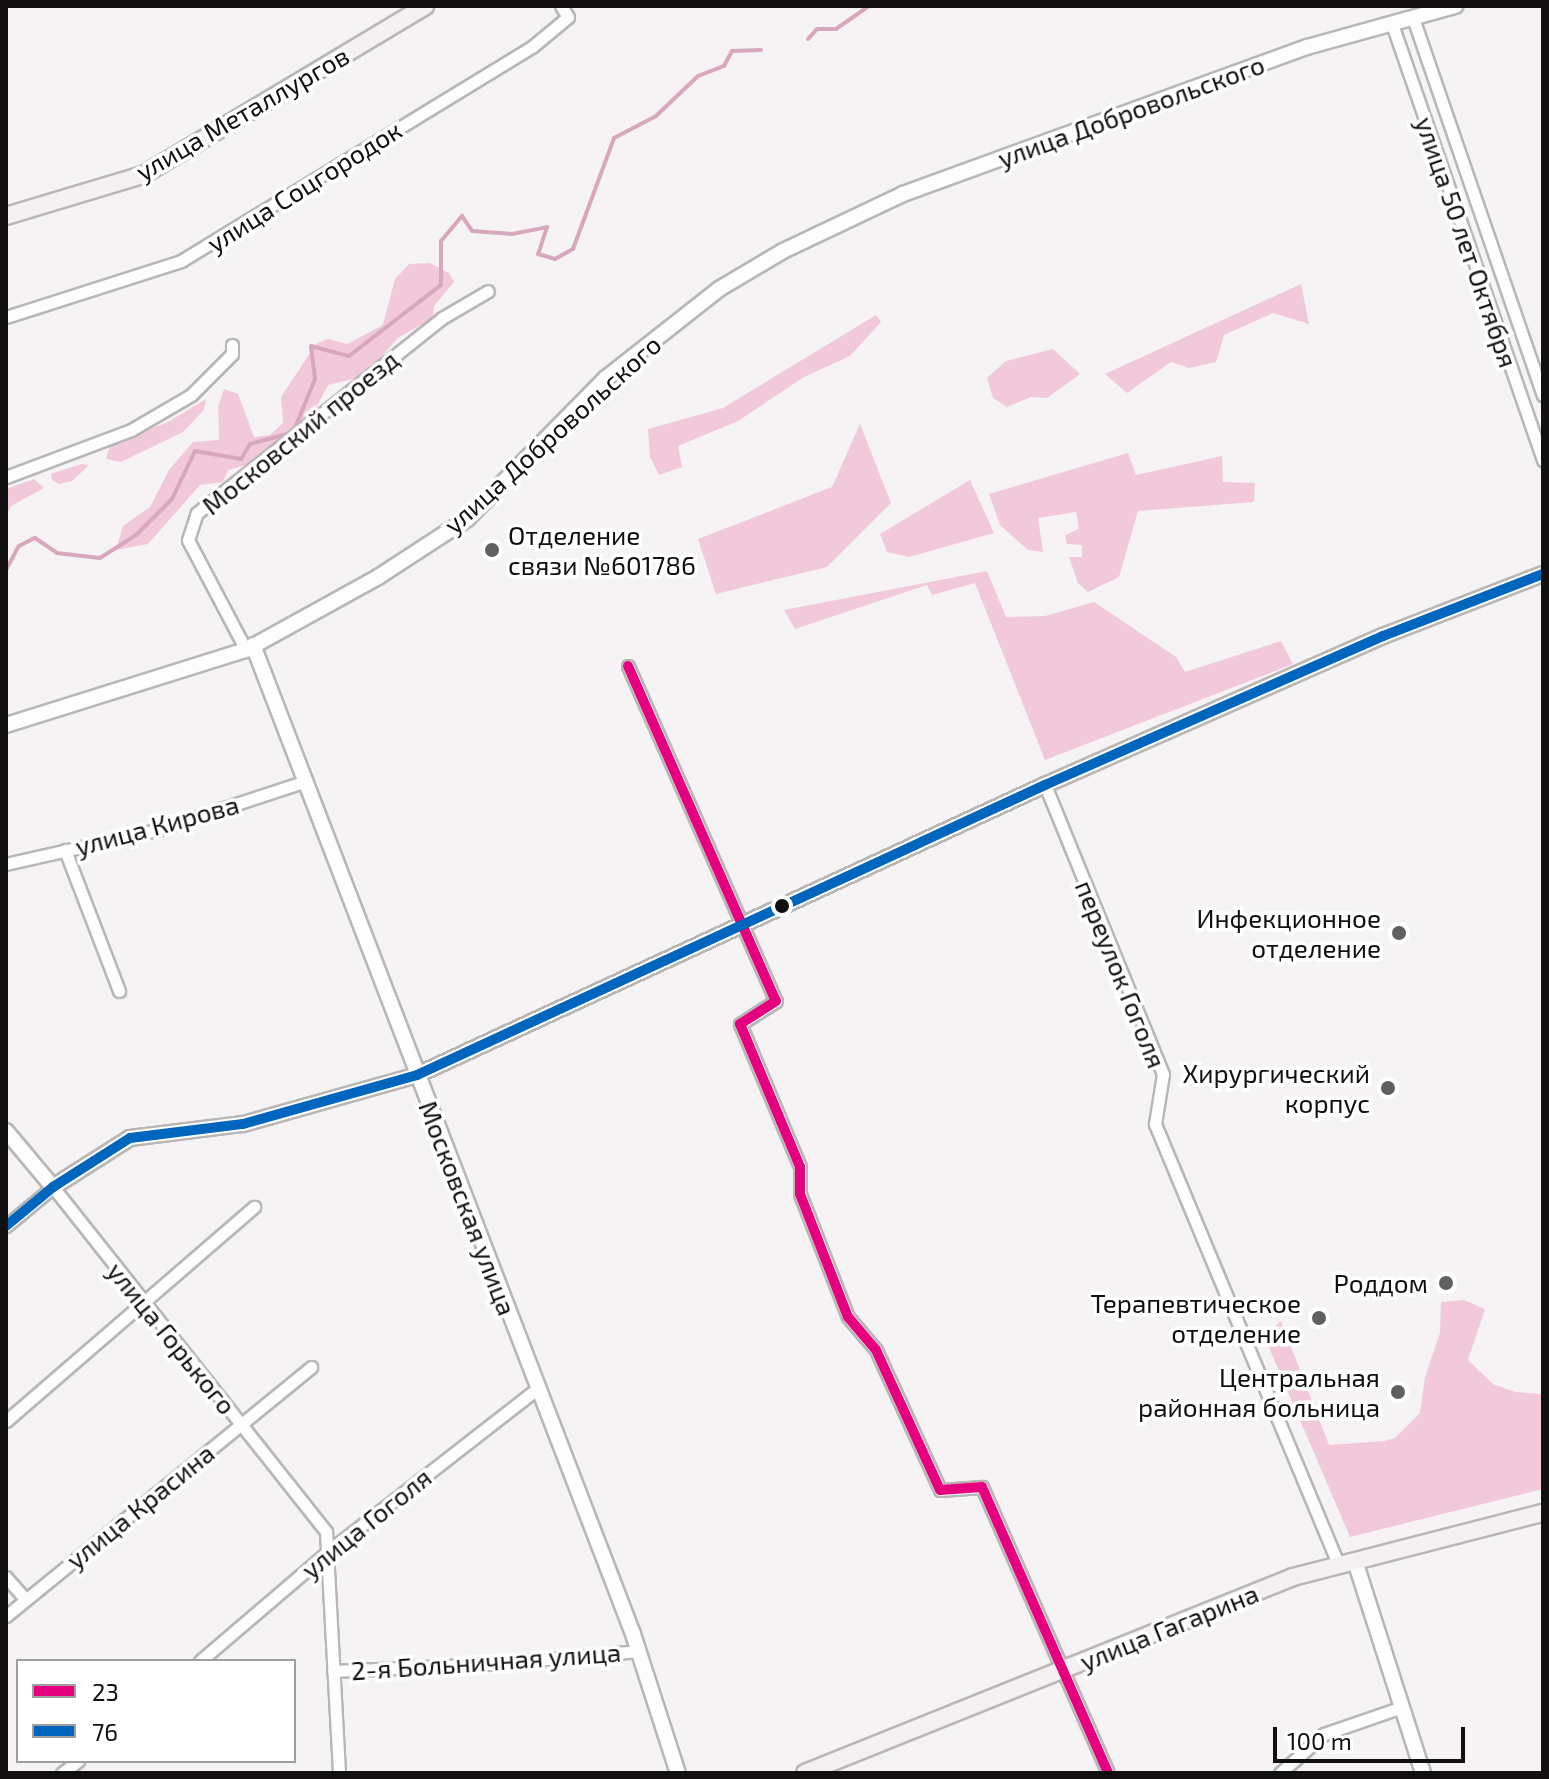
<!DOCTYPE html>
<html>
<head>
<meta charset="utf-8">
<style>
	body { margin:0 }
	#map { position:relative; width:1549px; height:1779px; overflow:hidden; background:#f6f3f4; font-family:"Exo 2",sans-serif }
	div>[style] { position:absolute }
	.forest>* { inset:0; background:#f2c9da }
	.stream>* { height:4px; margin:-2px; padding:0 2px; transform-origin:2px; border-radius:2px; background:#d9a7bd }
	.roads { filter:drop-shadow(2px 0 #b8b6b6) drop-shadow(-2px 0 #b8b6b6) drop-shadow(0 2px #b8b6b6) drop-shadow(0 -2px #b8b6b6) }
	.minor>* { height:11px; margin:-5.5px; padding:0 5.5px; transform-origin:5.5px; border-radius:5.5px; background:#fefdfd }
	.tertiary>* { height:14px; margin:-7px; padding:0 7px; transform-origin:7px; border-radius:7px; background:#fefdfd }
	.secondary>* { height:16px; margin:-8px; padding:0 8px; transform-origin:8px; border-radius:8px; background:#f5f1f3 }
	.bus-1>* { height:10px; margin:-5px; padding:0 5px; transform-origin:5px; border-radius:5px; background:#e5007d }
	.bus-2>* { height:10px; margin:-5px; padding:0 5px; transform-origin:5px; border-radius:5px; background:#0065bd }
	.dots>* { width:22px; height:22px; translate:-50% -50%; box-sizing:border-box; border:4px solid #fff; border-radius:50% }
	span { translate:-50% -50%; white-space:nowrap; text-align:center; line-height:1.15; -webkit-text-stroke:7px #fff; paint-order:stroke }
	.street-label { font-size:26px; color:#110f10 }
	.poi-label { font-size:26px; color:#110f10 }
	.left { translate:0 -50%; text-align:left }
	.right { translate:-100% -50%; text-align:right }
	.frame { position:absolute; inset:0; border:8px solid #110f10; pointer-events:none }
	.legend { position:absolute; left:16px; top:1659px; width:280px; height:104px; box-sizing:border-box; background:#fff; border:2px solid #a09f9f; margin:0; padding:10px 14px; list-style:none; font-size:24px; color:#110f10 }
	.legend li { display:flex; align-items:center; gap:16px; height:40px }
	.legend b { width:40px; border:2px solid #a09f9f }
	.scale { position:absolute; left:1273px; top:1727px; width:192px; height:36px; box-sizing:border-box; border:4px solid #110f10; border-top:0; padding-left:10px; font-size:24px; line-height:28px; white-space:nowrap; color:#110f10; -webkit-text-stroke:6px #fff; paint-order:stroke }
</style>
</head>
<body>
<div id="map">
	<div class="forest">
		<i style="clip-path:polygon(430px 263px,449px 273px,454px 282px,434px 306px,433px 318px,398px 338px,364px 376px,328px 385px,310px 420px,253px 463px,228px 470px,223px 482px,200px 485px,148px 544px,116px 550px,123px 526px,150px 507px,169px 470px,193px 442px,219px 440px,218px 407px,224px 389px,238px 394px,254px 437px,270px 435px,283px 423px,281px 397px,316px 344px,328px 339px,347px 344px,383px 325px,395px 279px,409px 264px)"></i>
		<i style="clip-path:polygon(1301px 284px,1309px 324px,1273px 313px,1224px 335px,1216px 362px,1189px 368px,1171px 362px,1127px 393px,1105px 374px)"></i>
		<i style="clip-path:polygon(876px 315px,881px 322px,850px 356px,804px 377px,738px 421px,678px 446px,682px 467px,659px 475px,650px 457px,648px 429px,723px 408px)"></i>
		<i style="clip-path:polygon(1053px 349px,1080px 374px,1047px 398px,1031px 397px,1007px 407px,993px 398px,987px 378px,1006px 361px)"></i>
		<i style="clip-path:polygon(206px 399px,204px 410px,183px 432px,121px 462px,106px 459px,110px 445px,168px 422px)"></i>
		<i style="clip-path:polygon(860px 424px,891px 503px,827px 567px,716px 594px,698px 539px,832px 487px)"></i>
		<i style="clip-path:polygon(1128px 453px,1136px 475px,1222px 456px,1223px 482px,1255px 483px,1254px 502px,1138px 511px,1119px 577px,1088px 592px,1078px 583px,1069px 557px,1082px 557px,1082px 545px,1067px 544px,1065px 535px,1079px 529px,1076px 512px,1038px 518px,1043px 552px,1028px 550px,1000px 525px,989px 494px)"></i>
		<i style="clip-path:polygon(81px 464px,89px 465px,72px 481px,59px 484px,52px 480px,51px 474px)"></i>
		<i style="clip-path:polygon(34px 479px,44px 488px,11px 506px,6px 516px,6px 489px)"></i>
		<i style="clip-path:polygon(970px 480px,994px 533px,909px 557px,887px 552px,880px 534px)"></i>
		<i style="clip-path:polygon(987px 571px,1006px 617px,1045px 616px,1094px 602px,1176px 657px,1185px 672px,1281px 641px,1293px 664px,1045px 760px,975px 583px,932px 595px,927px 585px,795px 629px,784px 610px)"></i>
		<i style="clip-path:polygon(1464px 1300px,1485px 1309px,1468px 1360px,1493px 1384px,1515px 1392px,1543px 1394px,1543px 1489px,1350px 1537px,1264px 1336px,1281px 1321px,1329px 1445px,1384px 1441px,1395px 1438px,1420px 1413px,1425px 1377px,1440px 1333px,1441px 1302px)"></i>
	</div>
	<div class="stream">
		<i style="left:808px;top:39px;width:13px;rotate:-48deg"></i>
		<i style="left:817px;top:29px;width:19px"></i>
		<i style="left:836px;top:29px;width:40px;rotate:-34.9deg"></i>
		<i style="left:295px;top:428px;width:53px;rotate:-67.8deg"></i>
		<i style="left:315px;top:379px;width:33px;rotate:-97deg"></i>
		<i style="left:311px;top:346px;width:39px;rotate:15deg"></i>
		<i style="left:349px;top:356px;width:116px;rotate:-37.7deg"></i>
		<i style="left:441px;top:285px;width:44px;rotate:-90deg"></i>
		<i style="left:441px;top:241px;width:33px;rotate:-50deg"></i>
		<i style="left:462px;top:216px;width:18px;rotate:56deg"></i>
		<i style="left:472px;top:231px;width:40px;rotate:4.3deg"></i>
		<i style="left:512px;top:234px;width:36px;rotate:-11deg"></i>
		<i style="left:547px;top:227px;width:28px;rotate:108deg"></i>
		<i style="left:538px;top:254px;width:18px;rotate:16deg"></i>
		<i style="left:555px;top:259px;width:21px;rotate:-29deg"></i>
		<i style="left:573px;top:249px;width:118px;rotate:-69.7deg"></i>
		<i style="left:614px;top:138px;width:47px;rotate:-27.6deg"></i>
		<i style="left:656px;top:116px;width:58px;rotate:-43.6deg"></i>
		<i style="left:698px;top:76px;width:28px;rotate:-21deg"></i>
		<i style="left:724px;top:66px;width:17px;rotate:-62deg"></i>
		<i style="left:732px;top:51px;width:29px;rotate:-2deg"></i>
		<i style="left:6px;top:570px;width:27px;rotate:-62deg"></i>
		<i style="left:19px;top:546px;width:18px;rotate:-27deg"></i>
		<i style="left:35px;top:538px;width:27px;rotate:34deg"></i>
		<i style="left:57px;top:553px;width:43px;rotate:6.6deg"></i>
		<i style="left:100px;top:558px;width:43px;rotate:-32.6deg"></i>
		<i style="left:136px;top:535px;width:51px;rotate:-45deg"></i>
		<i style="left:172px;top:499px;width:53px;rotate:-64.4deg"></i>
		<i style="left:195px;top:451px;width:47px;rotate:9.9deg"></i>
		<i style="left:241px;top:459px;width:17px;rotate:-59deg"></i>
		<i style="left:250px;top:444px;width:39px;rotate:-15deg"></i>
	</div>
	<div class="roads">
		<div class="minor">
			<i style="left:1413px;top:18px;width:399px;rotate:71deg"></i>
			<i style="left:1392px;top:24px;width:462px;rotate:70.9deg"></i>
			<i style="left:6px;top:317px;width:184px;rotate:-17.7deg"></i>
			<i style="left:181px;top:261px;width:412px;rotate:-31.4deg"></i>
			<i style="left:533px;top:46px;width:45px;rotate:-39.6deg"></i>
			<i style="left:568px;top:17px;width:13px;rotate:-122deg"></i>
			<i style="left:6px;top:477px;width:134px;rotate:-20.6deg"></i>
			<i style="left:131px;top:430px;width:69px;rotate:-30.3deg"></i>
			<i style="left:191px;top:395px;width:58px;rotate:-45deg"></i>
			<i style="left:232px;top:354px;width:9px;rotate:-90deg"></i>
			<i style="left:246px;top:650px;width:124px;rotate:-117.8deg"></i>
			<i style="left:188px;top:540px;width:28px;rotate:-72deg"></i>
			<i style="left:197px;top:513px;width:313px;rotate:-38.5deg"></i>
			<i style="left:442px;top:318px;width:53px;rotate:-30.4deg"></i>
			<i style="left:628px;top:666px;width:366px;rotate:66.2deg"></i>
			<i style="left:776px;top:1001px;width:43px;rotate:147.4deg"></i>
			<i style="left:740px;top:1024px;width:155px;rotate:67.2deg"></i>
			<i style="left:800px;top:1167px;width:27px;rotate:90deg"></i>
			<i style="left:800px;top:1194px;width:132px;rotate:68.7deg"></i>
			<i style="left:848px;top:1317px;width:43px;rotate:49.7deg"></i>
			<i style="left:876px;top:1350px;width:154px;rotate:65.4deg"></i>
			<i style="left:940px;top:1490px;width:42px;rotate:-4.1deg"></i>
			<i style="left:982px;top:1487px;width:313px;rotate:66.2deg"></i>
			<i style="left:1045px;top:785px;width:312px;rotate:67.8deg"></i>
			<i style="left:1163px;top:1074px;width:51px;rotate:99.1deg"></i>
			<i style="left:1155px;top:1124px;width:478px;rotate:67.4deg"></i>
			<i style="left:65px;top:850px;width:151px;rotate:69deg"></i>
			<i style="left:6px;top:864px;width:155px;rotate:-12.7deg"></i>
			<i style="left:157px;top:830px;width:157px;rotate:-18.2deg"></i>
			<i style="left:6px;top:1226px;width:61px;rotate:-39.7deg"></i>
			<i style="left:53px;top:1187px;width:440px;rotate:51.6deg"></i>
			<i style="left:326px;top:1532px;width:241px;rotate:86.9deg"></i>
			<i style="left:6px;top:1421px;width:328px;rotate:-40.8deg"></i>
			<i style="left:6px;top:1577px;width:29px;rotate:49deg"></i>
			<i style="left:6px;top:1616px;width:394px;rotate:-39.2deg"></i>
			<i style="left:200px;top:1661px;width:171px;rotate:-40.5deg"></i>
			<i style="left:330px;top:1550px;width:262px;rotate:-37.9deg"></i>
			<i style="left:333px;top:1671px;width:157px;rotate:-2.6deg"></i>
			<i style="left:490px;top:1664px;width:150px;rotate:-5deg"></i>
			<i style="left:62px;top:1773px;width:20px;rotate:-37deg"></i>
			<i style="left:1280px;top:1773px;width:59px;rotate:-41.6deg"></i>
			<i style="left:1324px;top:1734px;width:83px;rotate:-19.1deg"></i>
		</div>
		<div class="tertiary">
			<i style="left:253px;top:645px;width:1059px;rotate:68.98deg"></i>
			<i style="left:633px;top:1634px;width:146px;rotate:72.1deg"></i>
			<i style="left:6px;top:725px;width:251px;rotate:-17.4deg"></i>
			<i style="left:246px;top:650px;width:151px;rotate:-28.9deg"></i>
			<i style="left:378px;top:577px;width:106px;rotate:-33.1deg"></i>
			<i style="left:467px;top:519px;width:198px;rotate:-45.4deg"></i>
			<i style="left:606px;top:378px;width:144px;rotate:-38.2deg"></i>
			<i style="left:719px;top:289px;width:74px;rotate:-30.7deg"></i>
			<i style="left:783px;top:251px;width:133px;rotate:-25.4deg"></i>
			<i style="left:903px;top:194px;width:430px;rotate:-20deg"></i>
			<i style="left:1307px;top:47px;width:154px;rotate:-15.5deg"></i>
			<i style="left:6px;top:1131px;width:73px;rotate:50deg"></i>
			<i style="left:53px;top:1187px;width:91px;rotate:-32.5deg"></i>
			<i style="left:130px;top:1138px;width:114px;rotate:-7.1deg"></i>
			<i style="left:243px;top:1124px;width:181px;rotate:-15.7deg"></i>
			<i style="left:417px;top:1075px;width:692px;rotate:-24.79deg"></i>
			<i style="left:1045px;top:785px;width:369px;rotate:-23.8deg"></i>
			<i style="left:1383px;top:636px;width:172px;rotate:-21.2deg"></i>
			<i style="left:1355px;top:1561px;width:223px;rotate:72.2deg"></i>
		</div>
		<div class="secondary">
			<i style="left:6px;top:216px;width:143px;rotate:-16.7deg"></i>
			<i style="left:143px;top:175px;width:329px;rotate:-30.9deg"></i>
			<i style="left:805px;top:1773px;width:526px;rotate:-21.88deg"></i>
			<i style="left:1293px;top:1577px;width:258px;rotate:-14.4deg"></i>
		</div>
	</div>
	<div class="bus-1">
		<i style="left:628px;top:666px;width:366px;rotate:66.2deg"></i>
		<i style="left:776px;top:1001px;width:43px;rotate:147.4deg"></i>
		<i style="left:740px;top:1024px;width:155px;rotate:67.2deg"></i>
		<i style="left:800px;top:1167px;width:27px;rotate:90deg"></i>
		<i style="left:800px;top:1194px;width:132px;rotate:68.7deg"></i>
		<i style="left:848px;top:1317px;width:43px;rotate:49.7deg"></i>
		<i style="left:876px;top:1350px;width:154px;rotate:65.4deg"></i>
		<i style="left:940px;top:1490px;width:42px;rotate:-4.1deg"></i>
		<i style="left:982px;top:1487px;width:313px;rotate:66.2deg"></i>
	</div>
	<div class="bus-2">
		<i style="left:6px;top:1226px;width:61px;rotate:-39.7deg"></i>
		<i style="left:53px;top:1187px;width:91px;rotate:-32.5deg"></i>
		<i style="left:130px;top:1138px;width:114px;rotate:-7.1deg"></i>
		<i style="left:243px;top:1124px;width:181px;rotate:-15.7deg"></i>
		<i style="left:417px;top:1075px;width:692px;rotate:-24.79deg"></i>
		<i style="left:1045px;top:785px;width:369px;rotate:-23.8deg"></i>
		<i style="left:1383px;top:636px;width:172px;rotate:-21.2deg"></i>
	</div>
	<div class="dots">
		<i style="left:492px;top:550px;background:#615f60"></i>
		<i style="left:782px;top:906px;background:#110f10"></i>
		<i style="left:1399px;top:933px;background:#615f60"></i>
		<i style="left:1388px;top:1088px;background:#615f60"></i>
		<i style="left:1446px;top:1283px;background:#615f60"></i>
		<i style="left:1319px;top:1318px;background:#615f60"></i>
		<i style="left:1398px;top:1392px;background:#615f60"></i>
	</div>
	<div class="street-label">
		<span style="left:1131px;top:111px;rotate:-20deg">улица Добровольского</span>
		<span style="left:242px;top:113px;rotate:-30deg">улица Металлургов</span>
		<span style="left:304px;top:186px;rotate:-32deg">улица Соцгородок</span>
		<span style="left:1467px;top:242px;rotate:71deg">улица 50 лет Октября</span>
		<span style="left:300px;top:432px;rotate:-39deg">Московский проезд</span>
		<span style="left:552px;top:434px;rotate:-42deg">улица Добровольского</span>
		<span style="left:157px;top:825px;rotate:-15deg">улица Кирова</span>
		<span style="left:1121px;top:974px;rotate:68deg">переулок Гоголя</span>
		<span style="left:468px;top:1208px;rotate:69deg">Московская улица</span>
		<span style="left:172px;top:1338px;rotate:51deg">улица Горького</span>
		<span style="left:140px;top:1506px;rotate:-39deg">улица Красина</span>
		<span style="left:366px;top:1523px;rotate:-39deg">улица Гоголя</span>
		<span style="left:1169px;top:1627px;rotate:-22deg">улица Гагарина</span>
		<span style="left:486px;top:1661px;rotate:-4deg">2-я Больничная улица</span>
	</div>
	<div class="poi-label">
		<span class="left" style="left:508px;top:550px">Отделение<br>связи №601786</span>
		<span class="right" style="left:1381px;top:933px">Инфекционное<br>отделение</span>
		<span class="right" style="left:1370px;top:1088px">Хирургический<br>корпус</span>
		<span class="right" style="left:1428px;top:1283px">Роддом</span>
		<span class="right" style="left:1301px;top:1318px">Терапевтическое<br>отделение</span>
		<span class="right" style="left:1380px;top:1392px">Центральная<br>районная больница</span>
	</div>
	<div class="frame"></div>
	<ul class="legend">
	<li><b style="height:10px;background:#e5007d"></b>23</li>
	<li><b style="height:10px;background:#0065bd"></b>76</li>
	</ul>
	<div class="scale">100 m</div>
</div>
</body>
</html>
